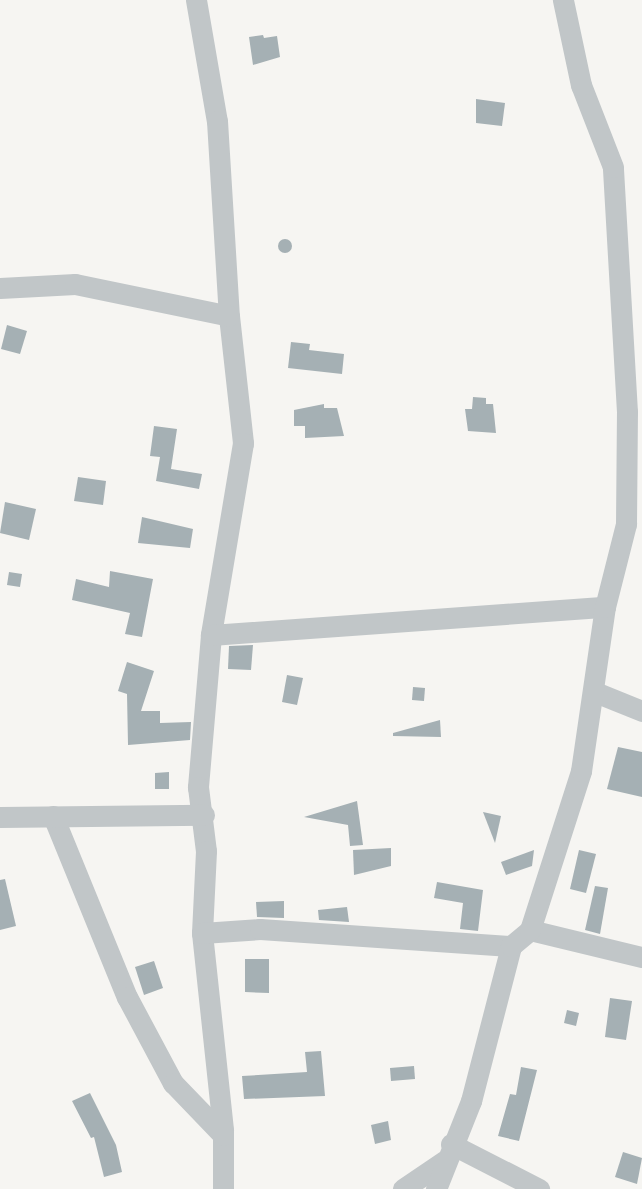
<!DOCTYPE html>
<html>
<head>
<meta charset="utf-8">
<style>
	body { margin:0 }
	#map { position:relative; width:642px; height:1189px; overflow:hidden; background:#f6f5f2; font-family:Figtree,sans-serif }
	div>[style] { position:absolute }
	.building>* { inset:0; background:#a5b0b4 }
	.round { border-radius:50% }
	.minor>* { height:21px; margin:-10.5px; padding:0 10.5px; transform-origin:10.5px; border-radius:10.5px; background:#c1c6c8 }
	span { translate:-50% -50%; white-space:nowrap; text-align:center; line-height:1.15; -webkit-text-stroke:5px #fff; paint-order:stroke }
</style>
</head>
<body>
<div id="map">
	<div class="building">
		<i style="clip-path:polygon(263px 35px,264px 38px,277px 36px,280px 57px,253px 65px,249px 37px)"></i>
		<i style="clip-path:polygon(476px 99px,505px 103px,502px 126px,476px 123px)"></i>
		<i class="round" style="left:278px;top:239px;width:14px;height:14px"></i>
		<i style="clip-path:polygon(7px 325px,27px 331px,20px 354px,1px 349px)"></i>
		<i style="clip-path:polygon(291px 342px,310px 344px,309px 350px,344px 354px,342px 374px,288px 368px)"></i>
		<i style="clip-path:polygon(473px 397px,486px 398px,486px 404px,493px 404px,496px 433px,468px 431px,465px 409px,472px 409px)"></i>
		<i style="clip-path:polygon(324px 404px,324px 408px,337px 408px,344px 436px,305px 438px,305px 426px,294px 426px,294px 410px)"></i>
		<i style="clip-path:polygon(154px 426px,177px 429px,171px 469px,202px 474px,199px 489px,156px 481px,160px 457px,150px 456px)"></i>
		<i style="clip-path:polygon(78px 477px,106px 481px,103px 505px,74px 501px)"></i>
		<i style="clip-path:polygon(5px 502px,36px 509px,29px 540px,0 533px)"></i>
		<i style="clip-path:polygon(142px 517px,193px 529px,190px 548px,138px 543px)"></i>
		<i style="clip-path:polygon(110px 571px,153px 579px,142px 637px,125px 634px,130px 613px,72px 600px,76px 579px,109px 587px)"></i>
		<i style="clip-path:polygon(9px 572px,22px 574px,20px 587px,7px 585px)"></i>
		<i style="clip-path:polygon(253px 645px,251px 670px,228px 669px,229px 646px)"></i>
		<i style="clip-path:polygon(127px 662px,154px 671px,141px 711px,160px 711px,160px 723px,191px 722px,190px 740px,128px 745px,127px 694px,118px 691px)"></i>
		<i style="clip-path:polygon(287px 675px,303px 678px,297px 705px,282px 702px)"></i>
		<i style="clip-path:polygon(413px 687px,425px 688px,424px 701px,412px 700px)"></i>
		<i style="clip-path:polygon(440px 720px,441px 737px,393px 736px,393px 733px)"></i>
		<i style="clip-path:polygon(618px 747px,642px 752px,642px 797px,607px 789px)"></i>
		<i style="clip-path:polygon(169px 772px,169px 789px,155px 789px,155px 773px)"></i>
		<i style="clip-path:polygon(357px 801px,363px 845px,350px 846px,348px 825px,304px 817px)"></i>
		<i style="clip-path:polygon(483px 812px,501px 816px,495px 843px)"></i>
		<i style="clip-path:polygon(391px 848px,391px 866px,354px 875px,353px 850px)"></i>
		<i style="clip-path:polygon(534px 850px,532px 866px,506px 875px,501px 862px)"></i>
		<i style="clip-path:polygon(579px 850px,596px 854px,586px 893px,570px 889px)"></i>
		<i style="clip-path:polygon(5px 879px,16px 926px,0 930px,0 880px)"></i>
		<i style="clip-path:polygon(437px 882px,483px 890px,478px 931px,460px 929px,463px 903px,434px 898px)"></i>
		<i style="clip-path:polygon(595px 886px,608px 888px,600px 934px,585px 930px)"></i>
		<i style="clip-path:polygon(284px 901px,284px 918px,257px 917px,256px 902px)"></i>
		<i style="clip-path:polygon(347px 907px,349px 922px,319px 920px,318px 910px)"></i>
		<i style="clip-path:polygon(245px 959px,269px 959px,269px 993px,245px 992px)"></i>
		<i style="clip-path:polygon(154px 961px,163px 988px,144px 995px,135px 967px)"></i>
		<i style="clip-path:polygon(610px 998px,632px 1001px,626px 1040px,605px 1037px)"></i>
		<i style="clip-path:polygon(567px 1010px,579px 1013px,576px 1026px,564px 1023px)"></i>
		<i style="clip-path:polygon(321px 1051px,325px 1096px,244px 1099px,242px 1076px,307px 1072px,305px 1052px)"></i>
		<i style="clip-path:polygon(414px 1066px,415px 1079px,391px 1081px,390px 1068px)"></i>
		<i style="clip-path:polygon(521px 1067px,537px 1070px,519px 1141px,498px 1136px,510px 1094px,516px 1095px)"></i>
		<i style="clip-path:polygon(90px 1093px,116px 1145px,122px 1172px,104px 1177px,94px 1137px,91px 1138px,72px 1101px)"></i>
		<i style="clip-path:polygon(388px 1121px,391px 1140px,375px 1144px,371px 1125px)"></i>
		<i style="clip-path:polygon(623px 1152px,642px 1158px,637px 1184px,615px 1177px)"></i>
	</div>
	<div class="minor">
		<i style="left:196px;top:0;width:123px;rotate:80.2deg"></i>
		<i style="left:217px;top:121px;width:195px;rotate:86.5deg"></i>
		<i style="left:229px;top:316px;width:128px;rotate:83.7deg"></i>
		<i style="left:243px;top:443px;width:195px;rotate:99.5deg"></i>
		<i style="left:211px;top:635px;width:153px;rotate:94.9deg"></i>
		<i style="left:198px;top:787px;width:64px;rotate:82.9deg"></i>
		<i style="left:206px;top:851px;width:82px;rotate:92.8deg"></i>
		<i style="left:202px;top:933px;width:198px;rotate:83.9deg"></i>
		<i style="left:223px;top:1130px;width:59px;rotate:90deg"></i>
		<i style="left:0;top:288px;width:75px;rotate:-3.1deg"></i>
		<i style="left:75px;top:284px;width:157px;rotate:11.7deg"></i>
		<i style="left:211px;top:635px;width:395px;rotate:-4.1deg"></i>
		<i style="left:595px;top:692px;width:51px;rotate:22deg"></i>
		<i style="left:53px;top:816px;width:196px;rotate:67.8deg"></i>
		<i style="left:127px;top:997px;width:98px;rotate:61.9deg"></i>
		<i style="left:173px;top:1083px;width:72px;rotate:46.1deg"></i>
		<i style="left:0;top:817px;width:204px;rotate:-0.6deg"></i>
		<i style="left:530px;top:930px;width:115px;rotate:13.6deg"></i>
		<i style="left:202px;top:933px;width:58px;rotate:-3.9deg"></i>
		<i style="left:260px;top:929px;width:252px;rotate:3.9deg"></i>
		<i style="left:451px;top:1144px;width:99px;rotate:27.1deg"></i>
		<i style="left:403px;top:1189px;width:50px;rotate:-34.3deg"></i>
		<i style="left:436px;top:1189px;width:95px;rotate:-68.3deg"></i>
		<i style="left:471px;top:1101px;width:160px;rotate:-75.5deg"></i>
		<i style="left:511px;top:946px;width:25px;rotate:-40deg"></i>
		<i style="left:530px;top:930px;width:167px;rotate:-72.2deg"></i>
		<i style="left:581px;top:771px;width:166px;rotate:-81.7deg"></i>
		<i style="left:605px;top:607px;width:86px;rotate:-75.8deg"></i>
		<i style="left:626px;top:524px;width:112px;rotate:-89.5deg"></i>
		<i style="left:627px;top:412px;width:245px;rotate:-93.3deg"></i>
		<i style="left:613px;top:167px;width:88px;rotate:-111.3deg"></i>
		<i style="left:581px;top:85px;width:87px;rotate:-102deg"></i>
	</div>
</div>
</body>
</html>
